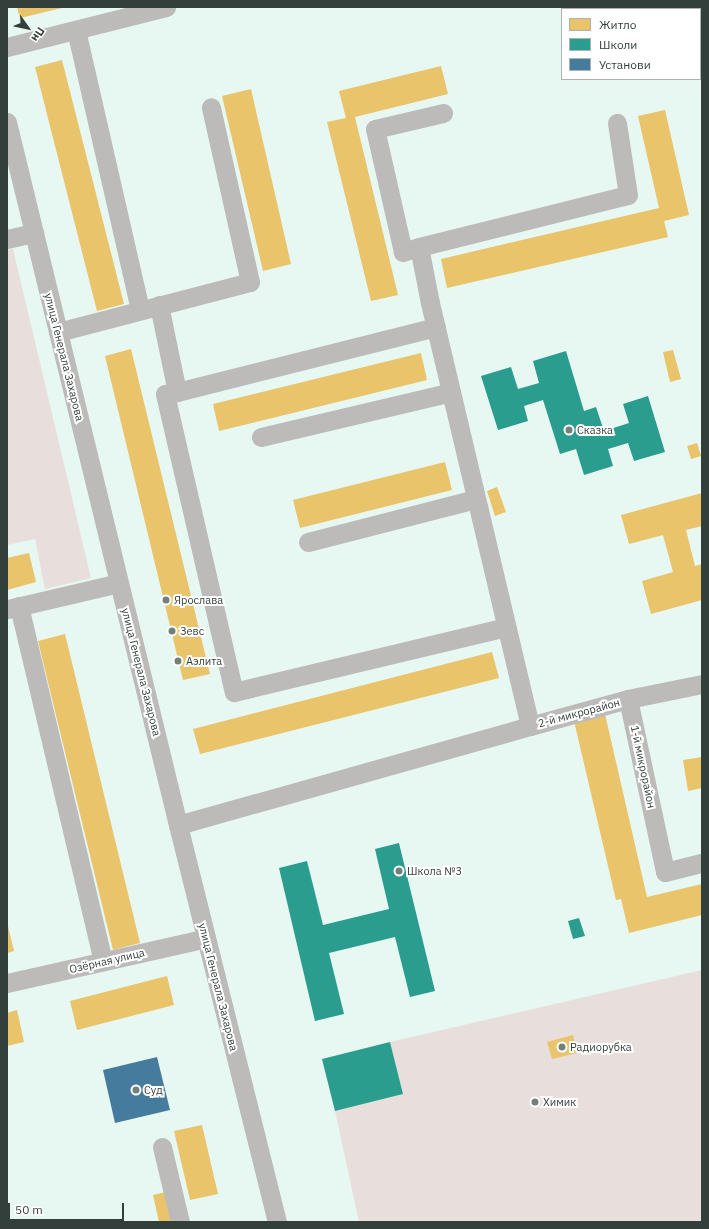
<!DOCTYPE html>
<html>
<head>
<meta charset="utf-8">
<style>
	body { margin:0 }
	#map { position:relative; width:709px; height:1229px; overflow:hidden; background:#e7f7f2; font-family:"IBM Plex Sans",sans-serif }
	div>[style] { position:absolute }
	.green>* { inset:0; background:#e8dfdc }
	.homes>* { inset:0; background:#e9c46a }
	.schools>* { inset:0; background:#2a9d8f }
	.public>* { inset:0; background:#457b9d }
	.minor>* { height:19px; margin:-9.5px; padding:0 9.5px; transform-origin:9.5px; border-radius:9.5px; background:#bcbbba }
	.dots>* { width:11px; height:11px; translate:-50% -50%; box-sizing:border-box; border:2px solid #fff; border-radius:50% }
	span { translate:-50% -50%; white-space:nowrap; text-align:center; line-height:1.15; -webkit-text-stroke:4px #fff; paint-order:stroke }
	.street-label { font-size:11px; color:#333f3b }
	.poi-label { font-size:11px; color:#333f3b }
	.left { translate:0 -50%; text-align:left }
	.frame { position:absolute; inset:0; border:8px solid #333f3b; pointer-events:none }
	.legend { position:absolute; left:561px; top:8px; width:140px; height:72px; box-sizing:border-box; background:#fff; border:1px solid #adb2b1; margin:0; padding:5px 7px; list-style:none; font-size:12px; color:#333f3b }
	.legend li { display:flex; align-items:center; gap:8px; height:20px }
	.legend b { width:20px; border:1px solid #adb2b1 }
	.north { position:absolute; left:8px; top:8px; width:40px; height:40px; -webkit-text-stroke:3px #fff; paint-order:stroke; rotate:123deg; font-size:11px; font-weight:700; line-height:16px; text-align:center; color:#333f3b }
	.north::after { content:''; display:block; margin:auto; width:14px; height:18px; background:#333f3b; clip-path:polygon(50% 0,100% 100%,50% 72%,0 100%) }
	.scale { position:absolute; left:8px; top:1203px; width:116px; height:18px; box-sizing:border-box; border:2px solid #333f3b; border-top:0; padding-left:5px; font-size:12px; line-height:14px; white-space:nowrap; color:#333f3b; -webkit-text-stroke:3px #fff; paint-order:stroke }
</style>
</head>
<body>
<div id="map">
	<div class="green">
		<i style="clip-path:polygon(13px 249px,91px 578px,45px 589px,35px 539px,7px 545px,7px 250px)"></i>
		<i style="clip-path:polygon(702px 970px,702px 1222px,359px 1222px,335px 1111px,403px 1094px,390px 1042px)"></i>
	</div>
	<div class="homes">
		<i style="clip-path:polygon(17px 7px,62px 7px,62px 8px,20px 18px)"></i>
		<i style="clip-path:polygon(628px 7px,697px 7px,691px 9px,632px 9px)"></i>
		<i style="clip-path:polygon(62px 60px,124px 304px,97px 311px,35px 67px)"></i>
		<i style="clip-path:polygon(441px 66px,448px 94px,355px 117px,398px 295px,371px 301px,327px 122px,346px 118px,339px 91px)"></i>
		<i style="clip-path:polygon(251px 89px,291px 264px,263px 271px,222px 96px)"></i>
		<i style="clip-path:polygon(665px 110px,689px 215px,664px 221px,668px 237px,447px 288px,441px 259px,659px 208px,638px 116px)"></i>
		<i style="clip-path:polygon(131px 349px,210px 674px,183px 680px,105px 356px)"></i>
		<i style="clip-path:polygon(673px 350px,681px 379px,670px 382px,663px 352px)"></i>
		<i style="clip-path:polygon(421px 353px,427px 380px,219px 431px,213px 404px)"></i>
		<i style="clip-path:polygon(697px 443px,701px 456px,691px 459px,687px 446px)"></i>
		<i style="clip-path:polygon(445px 462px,452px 490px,300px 528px,293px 500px)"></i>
		<i style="clip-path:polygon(497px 487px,506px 512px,495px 516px,487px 491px)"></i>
		<i style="clip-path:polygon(702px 493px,702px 526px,686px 530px,695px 566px,702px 564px,702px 600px,651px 614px,642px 581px,673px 572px,663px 535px,629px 544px,621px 515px)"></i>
		<i style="clip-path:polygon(29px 553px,36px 582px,7px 590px,7px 558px)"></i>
		<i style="clip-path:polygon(65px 634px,140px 943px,113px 950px,38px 641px)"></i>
		<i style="clip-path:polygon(492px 652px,499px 678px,200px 754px,193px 729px)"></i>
		<i style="clip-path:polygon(605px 714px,647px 897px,702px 884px,702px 915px,629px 933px,621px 899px,616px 900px,574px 721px)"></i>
		<i style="clip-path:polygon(702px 757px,702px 788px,688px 791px,683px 760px)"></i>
		<i style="clip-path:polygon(7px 922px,14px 951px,7px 953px)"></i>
		<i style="clip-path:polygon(167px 976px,174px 1005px,77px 1030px,70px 1001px)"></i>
		<i style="clip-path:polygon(17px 1010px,24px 1042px,7px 1046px,7px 1013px)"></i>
		<i style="clip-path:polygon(573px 1035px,577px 1053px,552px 1059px,547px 1042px)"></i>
		<i style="clip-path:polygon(202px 1125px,218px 1194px,190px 1200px,174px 1131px)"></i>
		<i style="clip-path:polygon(166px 1192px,172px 1222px,159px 1222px,153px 1195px)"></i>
	</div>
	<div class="schools">
		<i style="clip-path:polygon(566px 351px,584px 411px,596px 407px,604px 431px,629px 423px,623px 404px,648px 396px,665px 452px,634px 461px,628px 443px,608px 449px,613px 466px,584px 475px,576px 449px,560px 454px,543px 400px,524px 406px,528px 421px,498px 430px,481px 376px,511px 367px,518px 389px,539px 383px,533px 361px)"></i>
		<i style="clip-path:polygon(399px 843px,435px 991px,410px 997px,395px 937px,329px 953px,344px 1014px,315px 1021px,279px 868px,307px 861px,323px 925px,389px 909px,375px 849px)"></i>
		<i style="clip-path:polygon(579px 918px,585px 936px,573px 939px,568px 921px)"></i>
		<i style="clip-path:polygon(390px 1042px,403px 1094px,335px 1111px,322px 1059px)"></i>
	</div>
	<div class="public">
		<i style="clip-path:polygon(157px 1057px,170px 1110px,115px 1123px,103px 1070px)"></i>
	</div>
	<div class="minor">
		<i style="left:588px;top:7px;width:5px;rotate:22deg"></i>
		<i style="left:76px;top:30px;width:287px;rotate:77.1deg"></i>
		<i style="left:700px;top:30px;width:2px;rotate:-27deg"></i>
		<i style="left:7px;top:47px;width:164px;rotate:-14.1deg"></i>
		<i style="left:7px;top:122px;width:723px;rotate:76.33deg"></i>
		<i style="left:178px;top:825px;width:409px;rotate:76deg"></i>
		<i style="left:7px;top:239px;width:28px;rotate:-13deg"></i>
		<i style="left:419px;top:247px;width:215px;rotate:-14deg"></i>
		<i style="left:628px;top:195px;width:73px;rotate:-98.7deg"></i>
		<i style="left:159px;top:305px;width:89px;rotate:78.3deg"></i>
		<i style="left:177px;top:392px;width:12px;rotate:171deg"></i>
		<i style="left:165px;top:394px;width:306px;rotate:77deg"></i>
		<i style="left:234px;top:692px;width:280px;rotate:-13.4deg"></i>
		<i style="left:58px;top:332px;width:198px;rotate:-14.6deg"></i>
		<i style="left:250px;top:282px;width:179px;rotate:-102.6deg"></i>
		<i style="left:177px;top:392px;width:267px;rotate:-14.1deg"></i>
		<i style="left:261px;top:437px;width:195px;rotate:-13.3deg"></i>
		<i style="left:308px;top:542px;width:173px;rotate:-14.4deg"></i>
		<i style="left:19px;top:606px;width:365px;rotate:76.7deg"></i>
		<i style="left:8px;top:609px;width:114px;rotate:-13.2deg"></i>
		<i style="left:702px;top:684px;width:76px;rotate:168.5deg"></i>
		<i style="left:628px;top:699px;width:177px;rotate:77.9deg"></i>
		<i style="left:665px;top:872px;width:38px;rotate:-14deg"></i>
		<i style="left:530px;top:726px;width:102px;rotate:-15.4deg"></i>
		<i style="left:178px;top:825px;width:366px;rotate:-15.7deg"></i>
		<i style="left:530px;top:726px;width:435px;rotate:-103.3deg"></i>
		<i style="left:430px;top:303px;width:57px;rotate:-101.1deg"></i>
		<i style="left:419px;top:247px;width:17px;rotate:163deg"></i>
		<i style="left:403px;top:252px;width:126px;rotate:-102.8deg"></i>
		<i style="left:375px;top:129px;width:70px;rotate:-13.2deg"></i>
		<i style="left:7px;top:983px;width:204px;rotate:-12.7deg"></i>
		<i style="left:162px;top:1147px;width:77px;rotate:76.5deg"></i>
	</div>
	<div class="dots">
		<i style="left:569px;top:430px;background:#727f7b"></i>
		<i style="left:166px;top:600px;background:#727f7b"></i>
		<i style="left:172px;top:631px;background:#727f7b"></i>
		<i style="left:178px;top:661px;background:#727f7b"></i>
		<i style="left:399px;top:871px;background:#727f7b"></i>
		<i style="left:562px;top:1047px;background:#727f7b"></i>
		<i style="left:136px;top:1090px;background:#727f7b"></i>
		<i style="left:535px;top:1102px;background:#727f7b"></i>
	</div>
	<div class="street-label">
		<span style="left:64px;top:357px;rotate:76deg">улица Генерала Захарова</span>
		<span style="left:141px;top:672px;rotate:76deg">улица Генерала Захарова</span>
		<span style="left:579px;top:713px;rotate:-15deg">2-й микрорайон</span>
		<span style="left:643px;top:767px;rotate:78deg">1-й микрорайон</span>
		<span style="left:107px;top:961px;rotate:-13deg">Озёрная улица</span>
		<span style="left:218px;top:987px;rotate:76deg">улица Генерала Захарова</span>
	</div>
	<div class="poi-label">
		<span class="left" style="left:577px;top:430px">Сказка</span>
		<span class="left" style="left:174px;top:600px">Ярослава</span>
		<span class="left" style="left:180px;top:631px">Зевс</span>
		<span class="left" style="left:186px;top:661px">Аэлита</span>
		<span class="left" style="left:407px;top:871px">Школа №3</span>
		<span class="left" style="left:570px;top:1047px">Радиорубка</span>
		<span class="left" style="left:144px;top:1090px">Суд</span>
		<span class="left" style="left:543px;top:1102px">Химик</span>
	</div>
	<div class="frame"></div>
	<ul class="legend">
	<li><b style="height:11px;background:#e9c46a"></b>Житло</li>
	<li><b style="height:11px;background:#2a9d8f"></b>Школи</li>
	<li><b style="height:11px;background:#457b9d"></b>Установи</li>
	</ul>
	<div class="north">Пн</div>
	<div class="scale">50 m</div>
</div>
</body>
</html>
